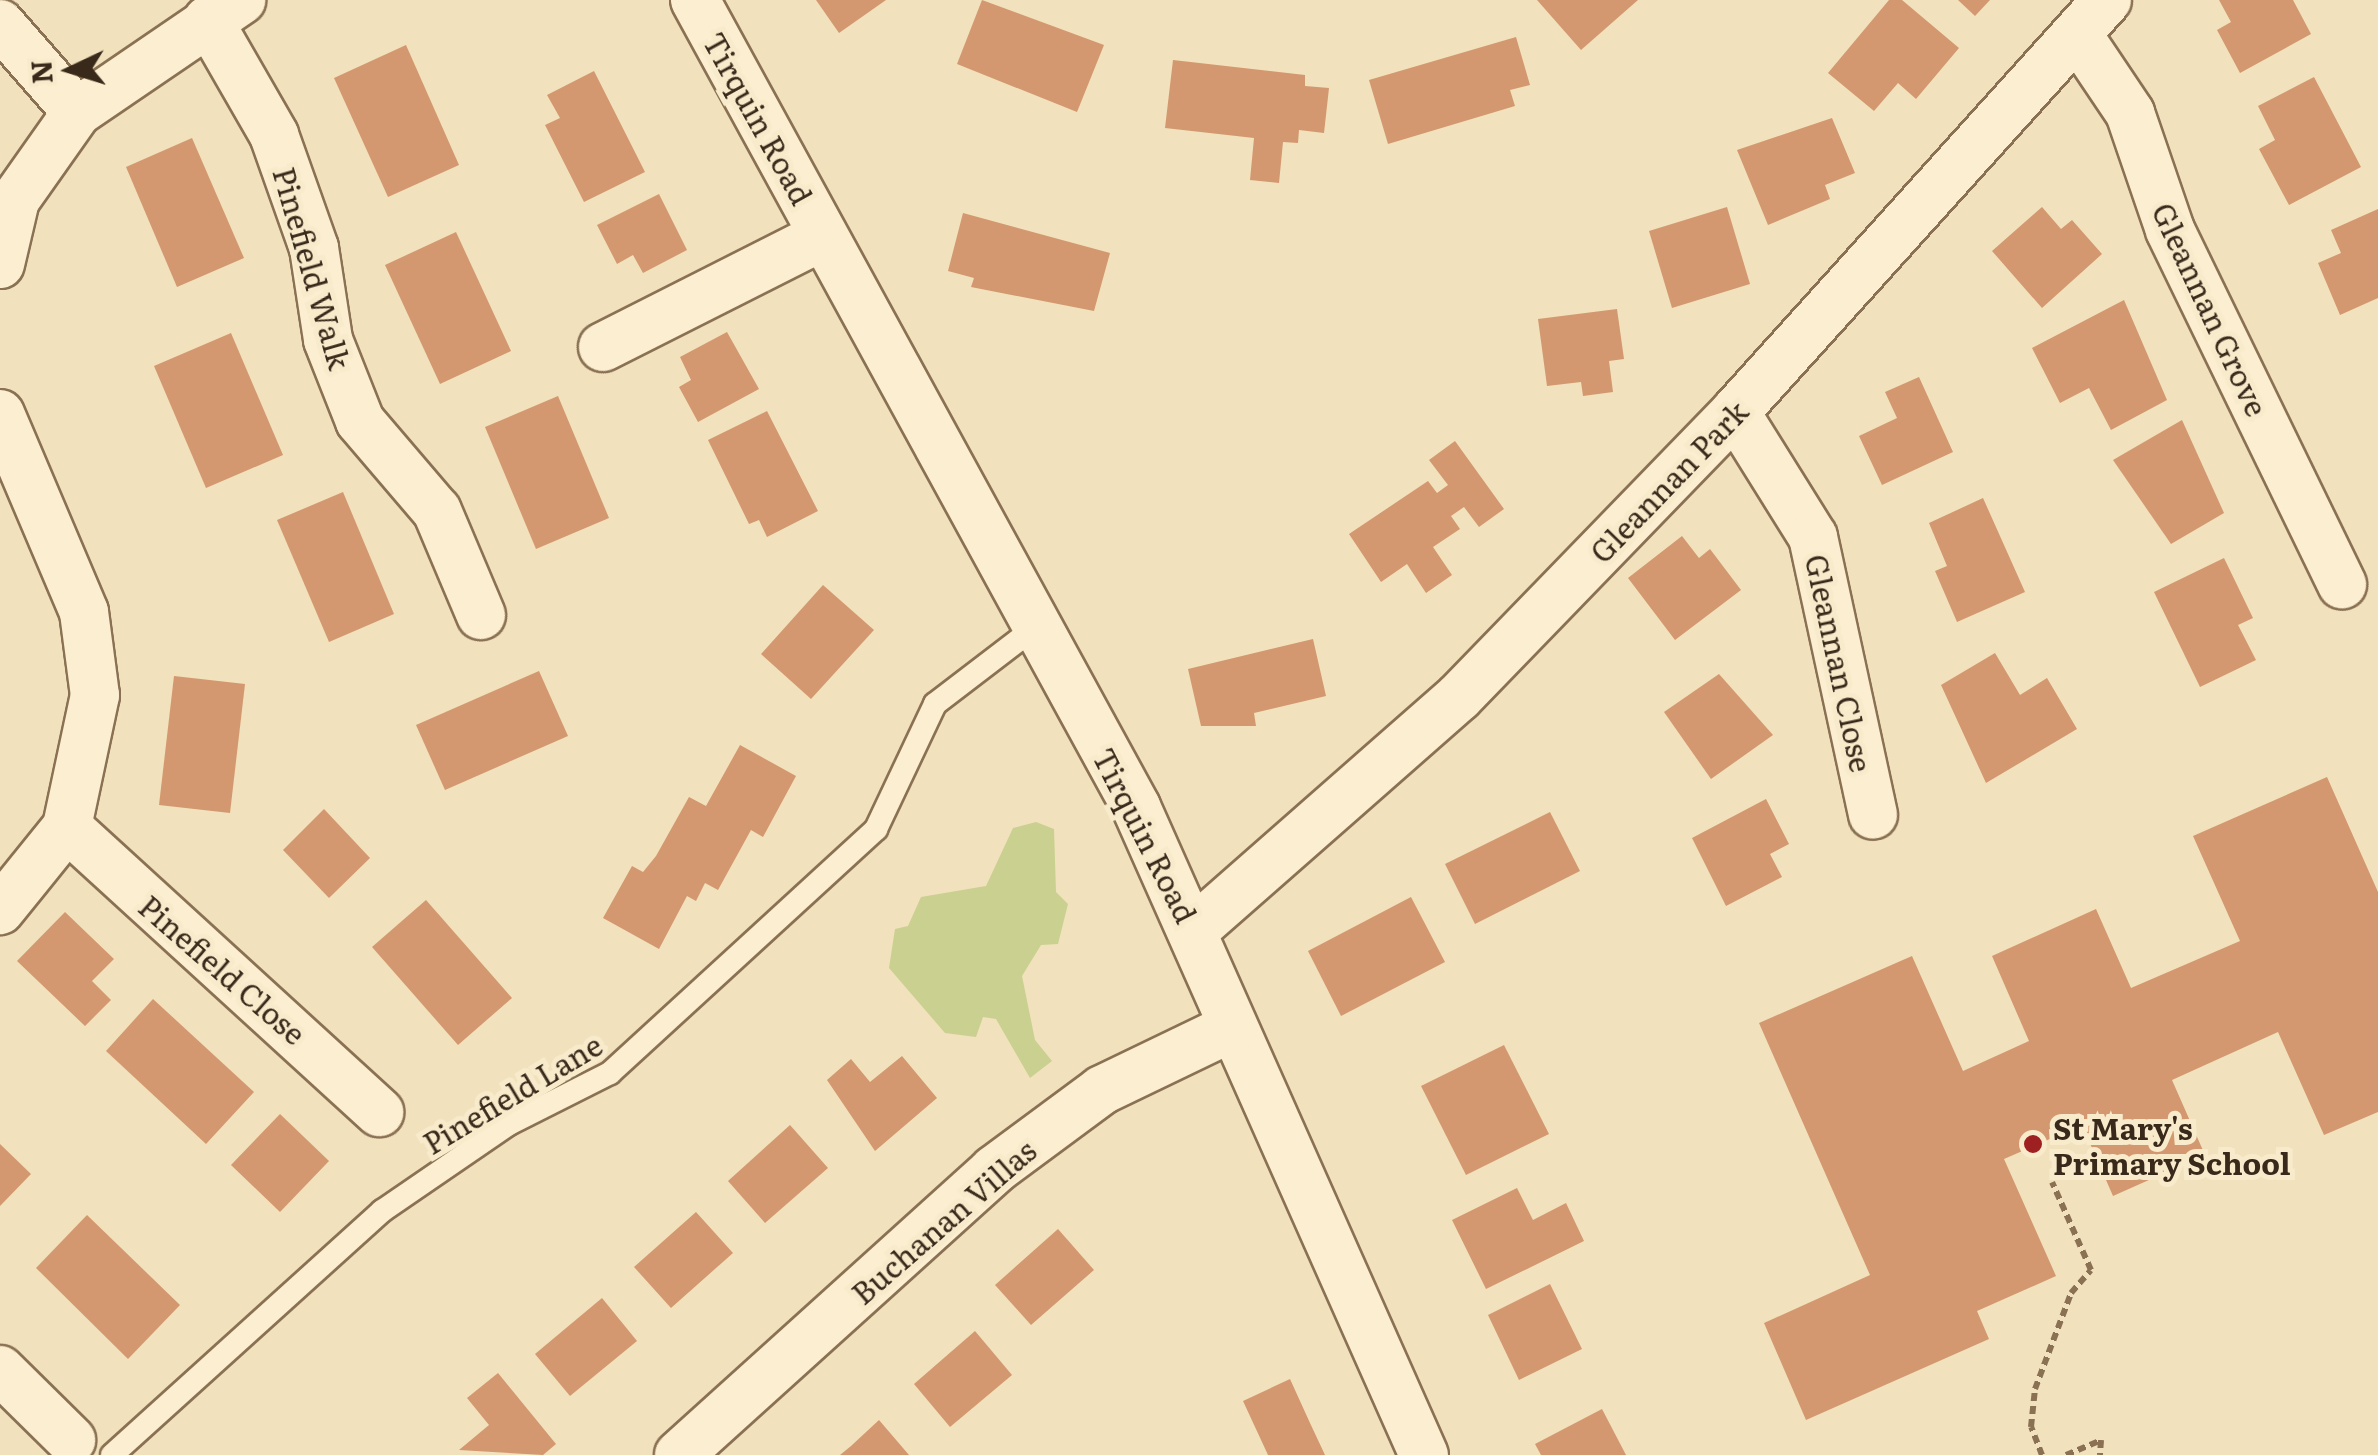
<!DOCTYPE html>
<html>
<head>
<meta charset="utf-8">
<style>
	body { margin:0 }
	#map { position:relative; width:2378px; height:1455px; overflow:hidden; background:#f1e1bc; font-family:Literata,serif }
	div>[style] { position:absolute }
	.green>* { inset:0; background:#c9d090 }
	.building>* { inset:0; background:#d3986f }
	.path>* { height:6px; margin-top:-3px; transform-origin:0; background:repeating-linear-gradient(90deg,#8a7154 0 8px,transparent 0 13px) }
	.roads { filter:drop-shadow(2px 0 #8a7154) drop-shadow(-2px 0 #8a7154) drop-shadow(0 2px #8a7154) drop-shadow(0 -2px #8a7154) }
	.service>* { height:22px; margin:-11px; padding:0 11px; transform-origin:11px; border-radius:11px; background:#fceed0 }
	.minor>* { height:48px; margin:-24px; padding:0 24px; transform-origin:24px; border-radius:24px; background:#fceed0 }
	.dots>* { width:28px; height:28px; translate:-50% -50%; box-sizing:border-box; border:5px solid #f8ebcc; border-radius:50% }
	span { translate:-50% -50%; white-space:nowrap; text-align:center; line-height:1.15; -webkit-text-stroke:10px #f8ebcc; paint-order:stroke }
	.street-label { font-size:30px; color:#38291a }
	.poi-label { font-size:30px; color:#38291a; font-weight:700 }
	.left { translate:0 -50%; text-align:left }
	.north { position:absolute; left:20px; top:20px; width:100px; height:100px; -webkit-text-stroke:8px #f8ebcc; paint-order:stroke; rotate:266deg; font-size:28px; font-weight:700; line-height:40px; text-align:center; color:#38291a }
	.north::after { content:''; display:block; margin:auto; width:35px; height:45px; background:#38291a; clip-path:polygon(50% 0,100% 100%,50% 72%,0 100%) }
</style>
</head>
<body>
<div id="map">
	<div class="green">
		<i style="clip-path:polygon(1036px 822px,1054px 829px,1056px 892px,1068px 904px,1058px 944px,1041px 945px,1022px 976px,1035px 1040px,1052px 1061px,1030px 1078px,996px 1019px,983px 1017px,976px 1037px,945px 1033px,889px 968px,895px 929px,908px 926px,921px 897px,986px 886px,1013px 828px)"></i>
	</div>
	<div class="building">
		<i style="clip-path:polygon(816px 0,886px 0,839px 33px)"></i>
		<i style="clip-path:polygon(982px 0,1104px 45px,1077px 112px,957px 64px)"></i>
		<i style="clip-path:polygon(1537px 0,1638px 0,1581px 50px)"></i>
		<i style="clip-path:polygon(1889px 0,1902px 0,1959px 48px,1916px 99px,1898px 83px,1874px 111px,1828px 73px)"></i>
		<i style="clip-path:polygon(1958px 0,1990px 0,1975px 16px)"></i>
		<i style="clip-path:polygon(2219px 0,2293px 0,2311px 34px,2240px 73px,2217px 30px,2231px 22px)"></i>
		<i style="clip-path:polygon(1516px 37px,1530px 85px,1510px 90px,1515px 106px,1388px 144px,1369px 80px)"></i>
		<i style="clip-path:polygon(406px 45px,459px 165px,388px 197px,334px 78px)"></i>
		<i style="clip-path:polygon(1173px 60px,1305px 75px,1305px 86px,1329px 88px,1324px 133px,1299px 130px,1298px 143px,1283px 142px,1279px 183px,1250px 180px,1254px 138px,1165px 128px)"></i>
		<i style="clip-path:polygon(594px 71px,645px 172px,584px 202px,545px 125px,560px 118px,547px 95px)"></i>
		<i style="clip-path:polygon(2314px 77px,2361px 167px,2289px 205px,2259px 149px,2275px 140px,2258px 106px)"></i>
		<i style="clip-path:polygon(1832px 118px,1855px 173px,1825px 185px,1830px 199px,1768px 225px,1737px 150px)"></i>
		<i style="clip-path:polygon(192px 138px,244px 258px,177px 287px,126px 167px)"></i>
		<i style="clip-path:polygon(659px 194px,687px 250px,643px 273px,633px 255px,617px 264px,597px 225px)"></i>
		<i style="clip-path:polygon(1727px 207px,1750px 284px,1672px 308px,1649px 231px)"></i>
		<i style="clip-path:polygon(2042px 207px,2061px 229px,2072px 220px,2102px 254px,2042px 308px,1992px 251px)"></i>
		<i style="clip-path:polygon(2378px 209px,2378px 298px,2340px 315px,2318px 263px,2341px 253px,2331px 230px)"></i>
		<i style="clip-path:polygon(963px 213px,1110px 253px,1094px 311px,971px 287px,974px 278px,948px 271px)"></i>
		<i style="clip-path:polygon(456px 232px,511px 351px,440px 384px,385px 265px)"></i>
		<i style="clip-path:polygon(2124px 300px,2167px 400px,2111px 430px,2089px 388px,2060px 403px,2032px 348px)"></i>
		<i style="clip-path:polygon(1617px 309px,1624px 359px,1609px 361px,1613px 392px,1583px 396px,1581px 382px,1547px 386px,1538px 319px)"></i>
		<i style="clip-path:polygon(727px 332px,759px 389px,698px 422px,679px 387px,691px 380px,680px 357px)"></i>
		<i style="clip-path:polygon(231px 333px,283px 455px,206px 488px,154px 366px)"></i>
		<i style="clip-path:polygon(1919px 377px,1953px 452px,1882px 485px,1859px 436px,1897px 418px,1885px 392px)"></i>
		<i style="clip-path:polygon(558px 396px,609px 518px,536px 549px,485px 427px)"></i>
		<i style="clip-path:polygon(767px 411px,818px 511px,767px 537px,759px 520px,749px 524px,708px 440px)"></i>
		<i style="clip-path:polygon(2182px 420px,2224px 513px,2171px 544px,2113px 460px)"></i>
		<i style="clip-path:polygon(1455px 441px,1504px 509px,1479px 527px,1464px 507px,1451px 516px,1460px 529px,1433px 547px,1452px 575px,1426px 593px,1407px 564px,1381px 582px,1349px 534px,1428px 481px,1437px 493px,1448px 485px,1429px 460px)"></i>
		<i style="clip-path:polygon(343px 492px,394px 614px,329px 642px,277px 520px)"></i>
		<i style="clip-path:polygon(1983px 498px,2025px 592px,1957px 622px,1935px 571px,1947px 566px,1929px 523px)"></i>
		<i style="clip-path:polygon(1682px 536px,1699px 558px,1710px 549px,1741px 590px,1675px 640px,1628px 578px)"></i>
		<i style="clip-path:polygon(2224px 558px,2253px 618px,2238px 625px,2256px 660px,2200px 687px,2154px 592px)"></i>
		<i style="clip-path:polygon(823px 585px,874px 630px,811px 699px,761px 654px)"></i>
		<i style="clip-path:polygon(1313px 639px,1326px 696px,1254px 713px,1256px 726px,1201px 726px,1188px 669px)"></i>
		<i style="clip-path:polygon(1995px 653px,2020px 695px,2047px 678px,2077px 729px,1986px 783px,1941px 685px)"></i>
		<i style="clip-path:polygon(539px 671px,568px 736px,445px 790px,416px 725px)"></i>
		<i style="clip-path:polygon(1719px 674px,1773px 735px,1711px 779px,1664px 712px)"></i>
		<i style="clip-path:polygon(174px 676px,245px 684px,230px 813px,159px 805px)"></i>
		<i style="clip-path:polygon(740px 745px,796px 776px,763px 837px,751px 830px,718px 890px,705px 883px,696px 901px,687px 896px,659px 949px,603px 918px,632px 866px,643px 872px,656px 856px,689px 797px,706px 806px)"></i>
		<i style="clip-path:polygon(2327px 777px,2378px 892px,2378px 1112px,2324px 1135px,2278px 1032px,2172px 1080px,2205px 1155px,2113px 1196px,2082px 1125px,2004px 1159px,2056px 1276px,1977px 1311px,1989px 1339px,1806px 1420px,1764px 1323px,1870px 1275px,1759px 1023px,1912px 956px,1963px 1071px,2029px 1041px,1992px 956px,2096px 909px,2131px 988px,2240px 941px,2193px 836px)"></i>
		<i style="clip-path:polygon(1766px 799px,1789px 844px,1770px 854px,1782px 877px,1726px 906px,1692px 838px)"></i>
		<i style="clip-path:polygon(324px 809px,370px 858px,329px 898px,283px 850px)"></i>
		<i style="clip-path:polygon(1550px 812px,1580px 871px,1475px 924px,1445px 864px)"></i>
		<i style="clip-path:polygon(1411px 897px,1445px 962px,1341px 1016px,1308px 951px)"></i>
		<i style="clip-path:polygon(426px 900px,512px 998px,458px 1045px,372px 947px)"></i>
		<i style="clip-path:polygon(65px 912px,114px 959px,92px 981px,111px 1000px,85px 1026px,17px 961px)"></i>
		<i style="clip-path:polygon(153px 999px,254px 1092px,206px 1144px,106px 1051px)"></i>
		<i style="clip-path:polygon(1504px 1045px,1549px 1134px,1466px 1175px,1421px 1086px)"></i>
		<i style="clip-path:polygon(902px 1056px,937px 1098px,875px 1151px,827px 1080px,851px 1059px,870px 1082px)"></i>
		<i style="clip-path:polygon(280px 1114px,329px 1161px,280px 1212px,231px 1165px)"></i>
		<i style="clip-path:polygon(790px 1125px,828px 1168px,765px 1223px,728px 1181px)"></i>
		<i style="clip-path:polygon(0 1144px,31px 1174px,0 1206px)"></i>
		<i style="clip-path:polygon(1517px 1188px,1533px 1220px,1566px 1203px,1584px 1241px,1486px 1289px,1452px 1220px)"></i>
		<i style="clip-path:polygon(696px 1212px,733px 1253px,671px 1308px,634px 1267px)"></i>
		<i style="clip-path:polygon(87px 1215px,180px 1305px,128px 1359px,36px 1268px)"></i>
		<i style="clip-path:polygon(1058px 1229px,1094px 1270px,1031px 1325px,995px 1285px)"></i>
		<i style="clip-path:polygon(1550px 1284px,1582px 1349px,1519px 1380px,1488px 1315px)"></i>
		<i style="clip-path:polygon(602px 1298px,637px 1341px,570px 1396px,535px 1354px)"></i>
		<i style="clip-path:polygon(975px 1331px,1012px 1375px,950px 1427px,914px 1384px)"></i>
		<i style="clip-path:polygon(498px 1373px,556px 1444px,543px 1455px,459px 1450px,489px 1425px,467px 1398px)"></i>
		<i style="clip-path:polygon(1290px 1379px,1310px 1423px,1325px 1455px,1268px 1455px,1243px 1401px)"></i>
		<i style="clip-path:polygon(1602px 1409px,1626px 1455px,1541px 1455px,1535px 1444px)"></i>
		<i style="clip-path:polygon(879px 1420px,909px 1455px,840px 1455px,851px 1446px)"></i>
	</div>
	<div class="path">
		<i style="left:2042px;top:1455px;width:30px;rotate:-111deg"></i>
		<i style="left:2031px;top:1427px;width:38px;rotate:-84deg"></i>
		<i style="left:2035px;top:1389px;width:103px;rotate:-69.4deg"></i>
		<i style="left:2071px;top:1293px;width:30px;rotate:-49deg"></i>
		<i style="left:2091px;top:1270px;width:96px;rotate:-113.9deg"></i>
		<i style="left:2066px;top:1455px;width:38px;rotate:-23deg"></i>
		<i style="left:2101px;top:1440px;width:15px;rotate:94deg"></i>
	</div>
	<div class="roads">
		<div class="service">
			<i style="left:112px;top:1455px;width:364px;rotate:-42.1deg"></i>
			<i style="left:382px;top:1211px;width:154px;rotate:-34.4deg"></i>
			<i style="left:509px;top:1124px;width:113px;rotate:-26.8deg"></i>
			<i style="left:610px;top:1073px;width:361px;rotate:-42.5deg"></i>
			<i style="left:876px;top:829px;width:138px;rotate:-64.7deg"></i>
			<i style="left:935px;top:704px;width:123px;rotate:-37.4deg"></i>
		</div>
		<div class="minor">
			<i style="left:695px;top:0;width:920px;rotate:61.34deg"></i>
			<i style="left:1136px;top:807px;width:709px;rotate:66.04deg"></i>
			<i style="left:208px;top:20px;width:133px;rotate:60.1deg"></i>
			<i style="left:274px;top:135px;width:120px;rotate:70.5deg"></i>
			<i style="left:314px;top:248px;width:93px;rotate:81.3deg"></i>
			<i style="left:328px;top:340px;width:87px;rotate:68.4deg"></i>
			<i style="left:360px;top:421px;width:118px;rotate:49.5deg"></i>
			<i style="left:437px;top:511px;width:113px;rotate:67.1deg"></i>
			<i style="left:0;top:24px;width:117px;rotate:48.8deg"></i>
			<i style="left:2079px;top:37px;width:92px;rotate:56.1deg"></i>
			<i style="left:2130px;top:113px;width:124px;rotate:71.1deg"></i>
			<i style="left:2170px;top:230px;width:394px;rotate:64.1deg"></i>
			<i style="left:0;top:264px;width:66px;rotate:-76.8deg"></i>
			<i style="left:15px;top:200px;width:108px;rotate:-54.8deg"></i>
			<i style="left:77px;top:112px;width:199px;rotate:-34.3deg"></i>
			<i style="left:603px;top:347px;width:246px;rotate:-26.8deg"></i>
			<i style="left:1735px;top:412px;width:147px;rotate:58deg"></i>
			<i style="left:1813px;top:537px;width:284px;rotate:77.8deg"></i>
			<i style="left:0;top:414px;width:215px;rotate:67deg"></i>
			<i style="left:84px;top:612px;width:84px;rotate:82.5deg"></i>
			<i style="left:95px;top:695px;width:135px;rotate:102deg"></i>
			<i style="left:67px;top:827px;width:107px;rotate:128.9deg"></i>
			<i style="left:67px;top:827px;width:423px;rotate:42.4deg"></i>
			<i style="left:1195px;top:929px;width:351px;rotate:-41.3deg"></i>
			<i style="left:1459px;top:697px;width:397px;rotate:-45.9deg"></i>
			<i style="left:1735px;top:412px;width:555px;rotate:-47.92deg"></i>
			<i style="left:0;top:1370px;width:100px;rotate:44.6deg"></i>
			<i style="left:679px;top:1455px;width:425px;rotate:-42.1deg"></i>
			<i style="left:994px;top:1170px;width:134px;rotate:-36.5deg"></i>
			<i style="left:1102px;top:1090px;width:145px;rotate:-25.7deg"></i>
		</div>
	</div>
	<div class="dots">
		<i style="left:2033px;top:1144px;background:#9e2021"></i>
	</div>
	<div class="street-label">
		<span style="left:759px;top:118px;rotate:61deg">Tirquin Road</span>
		<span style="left:313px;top:268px;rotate:74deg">Pinefield Walk</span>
		<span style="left:2211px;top:309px;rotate:65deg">Gleannan Grove</span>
		<span style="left:1668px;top:481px;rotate:-46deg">Gleannan Park</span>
		<span style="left:1840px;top:663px;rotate:78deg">Gleannan Close</span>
		<span style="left:1146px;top:835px;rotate:63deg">Tirquin Road</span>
		<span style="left:223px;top:969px;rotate:41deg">Pinefield Close</span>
		<span style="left:512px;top:1093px;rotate:-31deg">Pinefield Lane</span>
		<span style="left:943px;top:1221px;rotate:-41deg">Buchanan Villas</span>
	</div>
	<div class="poi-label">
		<span class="left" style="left:2053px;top:1144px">St Mary's<br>Primary School</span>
	</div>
	<div class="north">N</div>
</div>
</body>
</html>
